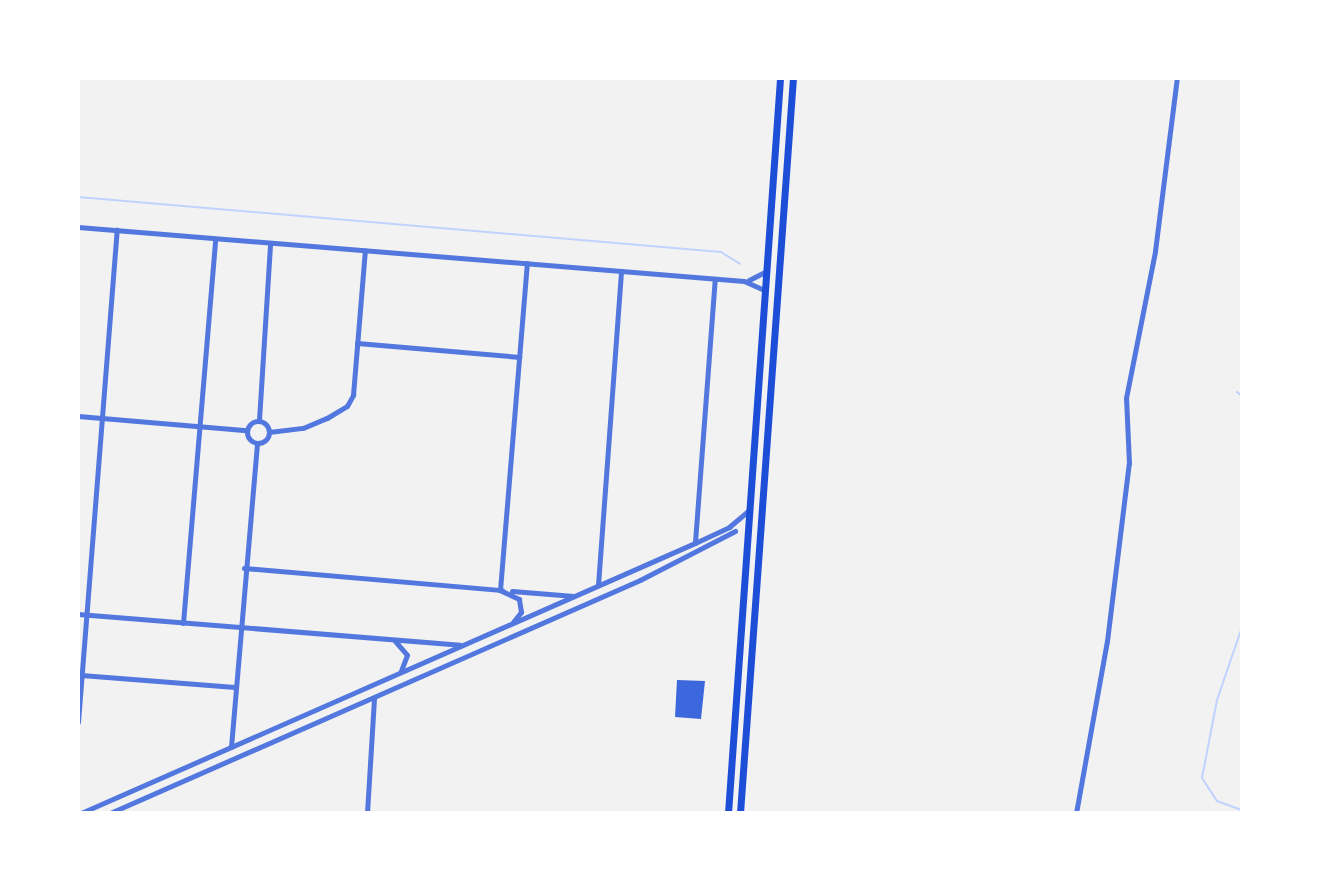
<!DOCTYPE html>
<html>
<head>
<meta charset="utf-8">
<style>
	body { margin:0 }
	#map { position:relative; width:1320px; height:891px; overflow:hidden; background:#f2f2f2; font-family:Quicksand,sans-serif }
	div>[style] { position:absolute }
	.stream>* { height:2px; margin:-1px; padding:0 1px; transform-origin:1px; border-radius:1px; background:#bfd3fe }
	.building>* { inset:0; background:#3d67dc }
	.minor>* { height:5px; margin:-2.5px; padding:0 2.5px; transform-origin:2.5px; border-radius:2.5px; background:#5277de }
	.minor>.ring { margin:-2.5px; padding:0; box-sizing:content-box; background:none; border:5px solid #5277de; border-radius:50% }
	.primary>* { height:7px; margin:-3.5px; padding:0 3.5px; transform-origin:3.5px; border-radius:3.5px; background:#1d4ed8 }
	span { translate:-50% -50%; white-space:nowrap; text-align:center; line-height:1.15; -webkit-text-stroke:8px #fff; paint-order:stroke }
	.frame { position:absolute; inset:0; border:80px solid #fff; pointer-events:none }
</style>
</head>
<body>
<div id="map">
	<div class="stream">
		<i style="left:78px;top:197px;width:645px;rotate:4.89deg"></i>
		<i style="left:721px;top:252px;width:22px;rotate:32deg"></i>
		<i style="left:1237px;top:392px;width:6px;rotate:39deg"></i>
		<i style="left:1242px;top:627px;width:77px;rotate:108.9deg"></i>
		<i style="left:1217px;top:700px;width:79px;rotate:100.9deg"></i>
		<i style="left:1202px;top:778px;width:27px;rotate:57deg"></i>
		<i style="left:1217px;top:801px;width:27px;rotate:20deg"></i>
	</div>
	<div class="building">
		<i style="clip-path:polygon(677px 680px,705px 681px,701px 719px,675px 717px)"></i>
	</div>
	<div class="minor">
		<i style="left:78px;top:227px;width:668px;rotate:4.64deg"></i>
		<i style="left:744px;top:281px;width:22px;rotate:24deg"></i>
		<i style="left:749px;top:280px;width:18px;rotate:-27deg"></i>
		<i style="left:357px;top:343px;width:163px;rotate:4.9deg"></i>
		<i style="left:78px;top:416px;width:169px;rotate:4.8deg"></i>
		<i style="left:259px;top:420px;width:177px;rotate:-86.4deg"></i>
		<i class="ring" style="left:247px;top:421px;width:17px;height:17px"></i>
		<i style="left:269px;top:432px;width:34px;rotate:-7deg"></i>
		<i style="left:303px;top:428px;width:26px;rotate:-23deg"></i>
		<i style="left:327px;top:418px;width:23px;rotate:-31deg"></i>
		<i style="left:347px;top:406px;width:13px;rotate:-61deg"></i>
		<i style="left:353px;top:395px;width:145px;rotate:-85.3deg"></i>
		<i style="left:695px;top:542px;width:264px;rotate:-85.7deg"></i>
		<i style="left:244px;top:568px;width:259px;rotate:4.9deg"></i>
		<i style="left:598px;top:585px;width:315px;rotate:-85.8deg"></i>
		<i style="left:512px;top:591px;width:62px;rotate:4.6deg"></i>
		<i style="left:78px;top:614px;width:383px;rotate:4.6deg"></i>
		<i style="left:513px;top:622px;width:13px;rotate:-51deg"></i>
		<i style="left:521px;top:612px;width:13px;rotate:-99deg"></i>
		<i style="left:519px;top:599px;width:21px;rotate:-155deg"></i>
		<i style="left:500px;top:590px;width:328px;rotate:-85.3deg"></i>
		<i style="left:183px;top:623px;width:385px;rotate:-85.2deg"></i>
		<i style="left:395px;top:641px;width:18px;rotate:49deg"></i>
		<i style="left:407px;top:655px;width:17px;rotate:111deg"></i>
		<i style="left:81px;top:675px;width:154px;rotate:4.5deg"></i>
		<i style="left:78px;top:722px;width:494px;rotate:-85.5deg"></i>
		<i style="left:231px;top:747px;width:305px;rotate:-85.1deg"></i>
		<i style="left:81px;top:813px;width:671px;rotate:-23.74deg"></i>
		<i style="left:695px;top:543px;width:38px;rotate:-25deg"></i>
		<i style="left:729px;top:527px;width:26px;rotate:-40deg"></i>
		<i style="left:110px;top:813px;width:579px;rotate:-23.73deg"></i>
		<i style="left:640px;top:580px;width:107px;rotate:-27.3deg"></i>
		<i style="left:367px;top:813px;width:115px;rotate:-86.5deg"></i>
		<i style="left:1076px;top:813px;width:175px;rotate:-79.8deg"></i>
		<i style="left:1107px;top:641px;width:179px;rotate:-83deg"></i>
		<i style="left:1129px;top:463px;width:65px;rotate:-92.6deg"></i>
		<i style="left:1126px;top:398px;width:150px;rotate:-78.8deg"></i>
		<i style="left:1155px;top:251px;width:174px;rotate:-82.8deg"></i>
		<i style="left:1241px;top:813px;width:1px"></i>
	</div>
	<div class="primary">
		<i style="left:728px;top:813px;width:737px;rotate:-85.95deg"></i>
		<i style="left:740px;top:813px;width:737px;rotate:-85.88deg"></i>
	</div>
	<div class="frame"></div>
</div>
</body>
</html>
